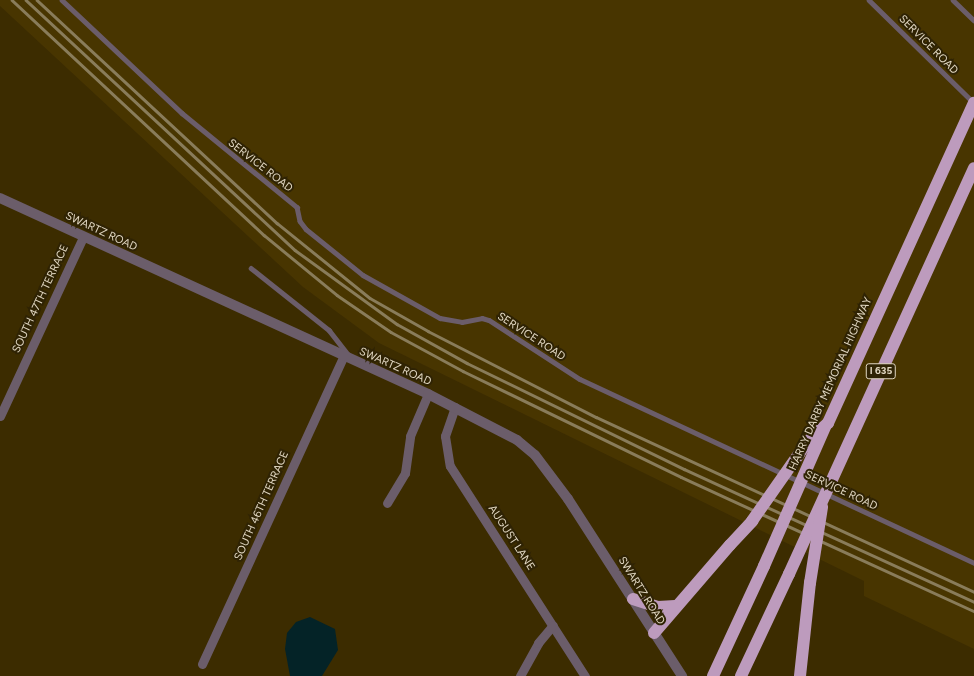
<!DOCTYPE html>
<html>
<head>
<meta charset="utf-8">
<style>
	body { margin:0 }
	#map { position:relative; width:974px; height:676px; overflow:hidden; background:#3c2c00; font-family:Figtree,sans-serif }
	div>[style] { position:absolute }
	.built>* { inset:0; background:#483500 }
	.water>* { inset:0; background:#042327 }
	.service>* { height:4.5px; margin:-2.25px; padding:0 2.25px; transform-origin:2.25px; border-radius:2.25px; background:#6b5d6a }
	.minor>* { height:9px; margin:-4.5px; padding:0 4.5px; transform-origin:4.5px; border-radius:4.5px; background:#6b5d6a }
	.tertiary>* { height:10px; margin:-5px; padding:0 5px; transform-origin:5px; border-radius:5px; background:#6b5d6a }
	.motorway>* { height:12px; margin:-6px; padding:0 6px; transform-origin:6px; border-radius:6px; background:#bd9bbd }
	.rail>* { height:2.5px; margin:-1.25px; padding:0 1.25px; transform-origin:1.25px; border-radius:1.25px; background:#897c5a }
	.motorway-bridge>* { height:12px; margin:-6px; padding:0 6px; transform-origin:6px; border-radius:6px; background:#bd9bbd }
	span { translate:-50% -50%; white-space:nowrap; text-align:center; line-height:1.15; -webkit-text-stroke:4px #2f2304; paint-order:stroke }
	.shield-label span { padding:1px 3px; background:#2f2304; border:1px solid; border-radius:3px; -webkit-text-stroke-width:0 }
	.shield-label { font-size:10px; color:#e2d8c3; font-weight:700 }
	.street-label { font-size:11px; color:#e2d8c3 }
</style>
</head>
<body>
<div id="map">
	<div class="built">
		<i style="clip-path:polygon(0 0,974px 0,974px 649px,864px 596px,864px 581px,379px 343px,303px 287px,0 6px)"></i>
	</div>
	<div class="water">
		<i style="clip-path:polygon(310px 617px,335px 629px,338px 650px,322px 676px,290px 676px,285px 649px,287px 633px,296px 622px)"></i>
	</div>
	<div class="service">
		<i style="left:62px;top:0;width:165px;rotate:43.3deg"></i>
		<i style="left:182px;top:113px;width:149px;rotate:39.3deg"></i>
		<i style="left:297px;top:207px;width:14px;rotate:78deg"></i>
		<i style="left:300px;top:221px;width:10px;rotate:53deg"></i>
		<i style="left:306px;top:229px;width:73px;rotate:38.9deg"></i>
		<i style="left:363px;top:275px;width:88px;rotate:29.2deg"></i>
		<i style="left:440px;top:318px;width:22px;rotate:10deg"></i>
		<i style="left:462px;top:322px;width:20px;rotate:-11deg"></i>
		<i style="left:482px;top:318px;width:7px;rotate:16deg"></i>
		<i style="left:489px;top:320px;width:108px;rotate:33deg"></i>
		<i style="left:580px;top:379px;width:435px;rotate:25deg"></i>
		<i style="left:869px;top:0;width:147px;rotate:44.4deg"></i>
		<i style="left:953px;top:0;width:29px;rotate:44deg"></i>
		<i style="left:251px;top:268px;width:100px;rotate:38.5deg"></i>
		<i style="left:329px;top:330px;width:34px;rotate:52deg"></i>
	</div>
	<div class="minor">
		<i style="left:455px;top:407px;width:31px;rotate:109deg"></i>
		<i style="left:445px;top:436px;width:30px;rotate:81deg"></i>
		<i style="left:450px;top:466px;width:250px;rotate:57.3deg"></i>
		<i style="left:0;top:416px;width:197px;rotate:-65.1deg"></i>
		<i style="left:387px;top:503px;width:35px;rotate:-59deg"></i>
		<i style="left:405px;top:473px;width:37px;rotate:-82deg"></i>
		<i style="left:410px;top:436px;width:46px;rotate:-66.8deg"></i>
		<i style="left:202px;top:664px;width:338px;rotate:-65.3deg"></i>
		<i style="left:520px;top:676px;width:38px;rotate:-61deg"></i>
		<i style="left:538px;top:643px;width:23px;rotate:-50deg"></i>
	</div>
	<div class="tertiary">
		<i style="left:0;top:198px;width:471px;rotate:24.6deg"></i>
		<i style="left:428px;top:394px;width:100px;rotate:27.3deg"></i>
		<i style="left:517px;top:440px;width:23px;rotate:40deg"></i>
		<i style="left:535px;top:455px;width:55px;rotate:53.1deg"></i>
		<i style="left:568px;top:499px;width:211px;rotate:57.2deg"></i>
	</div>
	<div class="motorway">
		<i style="left:828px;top:423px;width:352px;rotate:-65.5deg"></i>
		<i style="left:633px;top:599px;width:26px;rotate:18deg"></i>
		<i style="left:658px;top:607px;width:17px;rotate:-3deg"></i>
		<i style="left:654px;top:633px;width:116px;rotate:-49.2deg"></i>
		<i style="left:713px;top:676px;width:121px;rotate:-65.1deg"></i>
		<i style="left:741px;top:676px;width:113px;rotate:-64.8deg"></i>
		<i style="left:800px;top:676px;width:94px;rotate:-83.9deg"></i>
	</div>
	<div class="rail">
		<i style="left:12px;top:0;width:345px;rotate:43deg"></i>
		<i style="left:264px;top:235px;width:94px;rotate:39.4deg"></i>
		<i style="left:337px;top:295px;width:65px;rotate:34.4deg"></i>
		<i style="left:391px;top:332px;width:82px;rotate:28.4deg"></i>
		<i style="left:463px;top:371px;width:242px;rotate:25.9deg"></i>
		<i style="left:681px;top:477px;width:322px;rotate:24.6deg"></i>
		<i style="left:26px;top:0;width:367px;rotate:42.9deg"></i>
		<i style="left:295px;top:250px;width:126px;rotate:36deg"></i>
		<i style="left:397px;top:324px;width:80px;rotate:29.1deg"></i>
		<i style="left:467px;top:363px;width:242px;rotate:26deg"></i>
		<i style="left:684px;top:469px;width:319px;rotate:24.6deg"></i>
		<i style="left:37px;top:0;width:328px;rotate:42.9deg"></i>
		<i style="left:277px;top:223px;width:119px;rotate:38.9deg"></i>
		<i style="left:370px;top:298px;width:67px;rotate:29.6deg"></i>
		<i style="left:428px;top:331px;width:189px;rotate:27.1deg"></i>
		<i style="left:596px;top:417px;width:417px;rotate:24.8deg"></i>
	</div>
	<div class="motorway-bridge">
		<i style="left:730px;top:545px;width:33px;rotate:-47deg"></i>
		<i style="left:752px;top:521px;width:98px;rotate:-55deg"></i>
		<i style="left:808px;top:441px;width:27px;rotate:-42deg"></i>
		<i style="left:764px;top:566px;width:152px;rotate:-66.3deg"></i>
		<i style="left:789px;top:574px;width:446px;rotate:-65.5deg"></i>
		<i style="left:810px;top:583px;width:77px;rotate:-81deg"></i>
	</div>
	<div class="shield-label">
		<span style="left:881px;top:371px">I 635</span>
	</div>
	<div class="street-label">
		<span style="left:928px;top:45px;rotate:45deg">SERVICE ROAD</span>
		<span style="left:260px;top:166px;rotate:38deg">SERVICE ROAD</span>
		<span style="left:101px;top:232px;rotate:25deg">SWARTZ ROAD</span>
		<span style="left:41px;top:299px;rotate:-65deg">SOUTH 47TH TERRACE</span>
		<span style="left:531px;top:337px;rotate:33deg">SERVICE ROAD</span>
		<span style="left:395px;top:367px;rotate:24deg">SWARTZ ROAD</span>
		<span style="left:831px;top:384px;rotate:-66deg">HARRY DARBY MEMORIAL HIGHWAY</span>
		<span style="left:841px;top:491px;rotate:25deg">SERVICE ROAD</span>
		<span style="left:262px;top:506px;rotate:-66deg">SOUTH 46TH TERRACE</span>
		<span style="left:511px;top:538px;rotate:57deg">AUGUST LANE</span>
		<span style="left:641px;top:591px;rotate:58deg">SWARTZ ROAD</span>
	</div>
</div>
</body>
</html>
